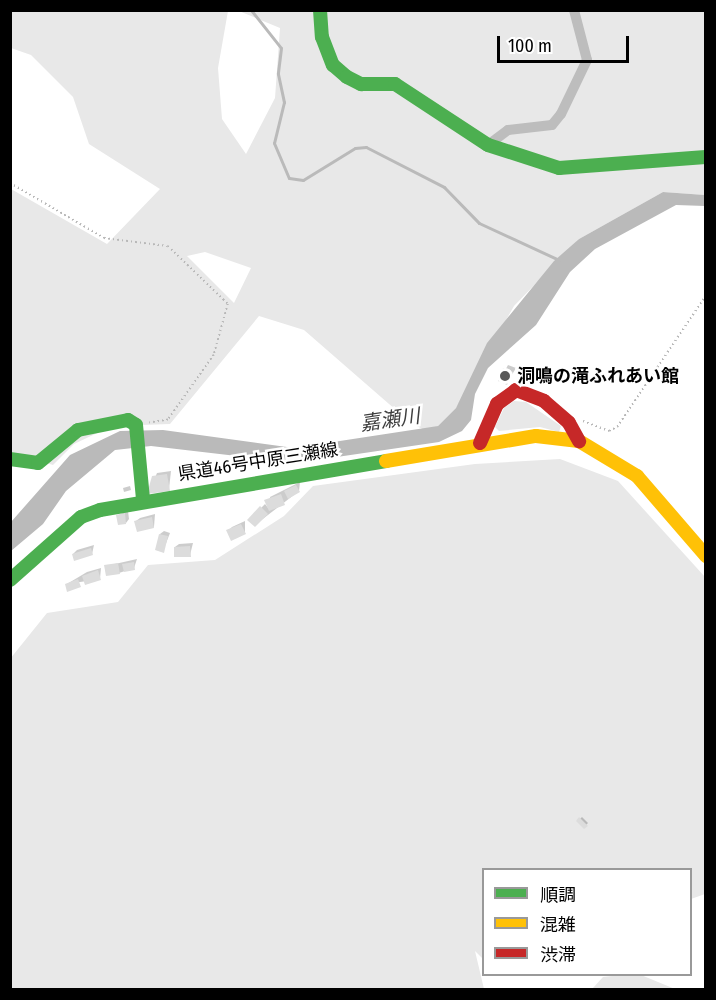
<!DOCTYPE html>
<html>
<head>
<meta charset="utf-8">
<style>
	body { margin:0 }
	#map { position:relative; width:716px; height:1000px; overflow:hidden; background:#fff; font-family:"Fira Sans Condensed","Noto Sans JP",sans-serif }
	div>[style] { position:absolute }
	.green>* { inset:0; background:#e8e8e8 }
	.water>* { inset:0; background:#bababa }
	.shadow>* { inset:0; background:#0003 }
	.stream>* { height:3px; margin:-1.5px; padding:0 1.5px; transform-origin:1.5px; border-radius:1.5px; background:#bababa }
	.building>* { inset:0; background:#dcdcdc }
	.path>* { height:1.5px; margin-top:-0.75px; transform-origin:0; background:repeating-linear-gradient(90deg,#b8b8b8 0 1.5px,transparent 0 4.5px) }
	.street>* { height:10px; margin:-5px; padding:0 5px; transform-origin:5px; border-radius:5px; background:#bdbdbd }
	.fast>* { height:14px; margin:-7px; padding:0 7px; transform-origin:7px; border-radius:7px; background:#4caf50 }
	.slow>* { height:14px; margin:-7px; padding:0 7px; transform-origin:7px; border-radius:7px; background:#ffc107 }
	.jam>* { height:14px; margin:-7px; padding:0 7px; transform-origin:7px; border-radius:7px; background:#c62828 }
	.dots>* { width:16px; height:16px; translate:-50% -50%; box-sizing:border-box; border:3px solid #fff; border-radius:50% }
	span { translate:-50% -50%; white-space:nowrap; text-align:center; line-height:1.15; -webkit-text-stroke:5px #fff; paint-order:stroke }
	.poi-label { font-size:18px; color:#000; font-weight:700 }
	.left { translate:0 -50%; text-align:left }
	.street-label { font-size:18px; color:#000 }
	.water-label { font-size:20px; color:#3e3e3e; font-style:italic }
	.frame { position:absolute; inset:0; border:12px solid #000; pointer-events:none }
	.legend { position:absolute; left:482px; top:868px; width:210px; height:108px; box-sizing:border-box; background:#fff; border:2px solid #999; margin:0; padding:8px 10px; list-style:none; font-size:18px; color:#000 }
	.legend li { display:flex; align-items:center; gap:12px; height:30px }
	.legend b { width:30px; border:2px solid #999 }
	.scale { position:absolute; left:497px; top:36px; width:132px; height:27px; box-sizing:border-box; border:3px solid #000; border-top:0; padding-left:8px; font-size:18px; line-height:21px; white-space:nowrap; color:#000; -webkit-text-stroke:4px #fff; paint-order:stroke }
</style>
</head>
<body>
<div id="map">
	<div class="green">
		<i style="clip-path:polygon(evenodd,11px 11px,228px 11px,218px 68px,222px 119px,246px 154px,275px 98px,280px 28px,239px 11px,705px 11px,705px 195px,663px 192px,579px 239px,514px 306px,456px 408px,438px 426px,427px 431px,412px 424px,304px 330px,259px 316px,170px 424px,112px 426px,74px 444px,53px 465px,11px 452px,11px 189px,107px 244px,160px 189px,89px 144px,73px 97px,31px 55px,11px 48px,11px 11px,205px 252px,251px 268px,234px 303px,187px 256px,205px 252px)"></i>
		<i style="clip-path:polygon(514px 401px,526px 402px,561px 426px,559px 432px,540px 427px,499px 431px,495px 427px,504px 408px)"></i>
		<i style="clip-path:polygon(560px 459px,618px 481px,705px 577px,705px 894px,691px 899px,690px 870px,484px 870px,483px 959px,475px 951px,484px 989px,11px 989px,10px 659px,47px 613px,118px 602px,148px 565px,215px 560px,284px 516px,313px 486px,475px 464px)"></i>
		<i style="clip-path:polygon(621px 975px,641px 975px,675px 989px,592px 989px,603px 977px)"></i>
	</div>
	<div class="water">
		<i style="clip-path:polygon(663px 192px,705px 195px,705px 206px,676px 205px,595px 249px,570px 272px,536px 325px,488px 368px,475px 394px,471px 420px,462px 431px,439px 442px,296px 463px,151px 446px,115px 450px,66px 491px,43px 524px,11px 551px,11px 522px,70px 455px,120px 431px,163px 430px,294px 448px,438px 426px,456px 408px,487px 343px,554px 261px,579px 239px)"></i>
	</div>
	<div class="shadow">
		<i style="clip-path:polygon(508px 365px,516px 368px,507px 383px,500px 380px)"></i>
		<i style="clip-path:polygon(171px 471px,169px 489px,149px 492px,157px 473px)"></i>
		<i style="clip-path:polygon(300px 482px,299px 491px,255px 525px,249px 520px,265px 504px,269px 509px,270px 497px)"></i>
		<i style="clip-path:polygon(130px 486px,131px 490px,124px 492px,123px 488px)"></i>
		<i style="clip-path:polygon(128px 511px,129px 519px,126px 523px,118px 515px)"></i>
		<i style="clip-path:polygon(155px 514px,154px 527px,136px 521px,140px 518px)"></i>
		<i style="clip-path:polygon(245px 521px,245px 533px,228px 531px,232px 527px)"></i>
		<i style="clip-path:polygon(164px 531px,170px 533px,163px 551px,160px 534px)"></i>
		<i style="clip-path:polygon(193px 543px,190px 555px,175px 547px,179px 544px)"></i>
		<i style="clip-path:polygon(94px 545px,92px 554px,73px 554px,77px 550px)"></i>
		<i style="clip-path:polygon(137px 559px,134px 568px,119px 573px,106px 566px)"></i>
		<i style="clip-path:polygon(101px 568px,100px 579px,67px 584px,87px 572px)"></i>
		<i style="clip-path:polygon(582px 817px,588px 823px,584px 827px,578px 821px)"></i>
	</div>
	<div class="stream">
		<i style="left:251px;top:10px;width:48px;rotate:51.7deg"></i>
		<i style="left:281px;top:48px;width:26px;rotate:97deg"></i>
		<i style="left:278px;top:74px;width:29px;rotate:78deg"></i>
		<i style="left:284px;top:102px;width:42px;rotate:103.7deg"></i>
		<i style="left:274px;top:143px;width:38px;rotate:67deg"></i>
		<i style="left:289px;top:178px;width:14px;rotate:8deg"></i>
		<i style="left:303px;top:180px;width:61px;rotate:-31.6deg"></i>
		<i style="left:355px;top:148px;width:11px;rotate:-5deg"></i>
		<i style="left:366px;top:147px;width:88px;rotate:27.1deg"></i>
		<i style="left:444px;top:187px;width:50px;rotate:45.8deg"></i>
		<i style="left:479px;top:223px;width:88px;rotate:24.8deg"></i>
	</div>
	<div class="building">
		<i style="clip-path:polygon(503px 368px,513px 372px,507px 385px,498px 381px)"></i>
		<i style="clip-path:polygon(167px 474px,170px 491px,147px 494px,152px 476px)"></i>
		<i style="clip-path:polygon(296px 485px,300px 492px,288px 499px,284px 491px)"></i>
		<i style="clip-path:polygon(281px 494px,285px 505px,269px 511px,264px 500px)"></i>
		<i style="clip-path:polygon(260px 506px,268px 514px,255px 527px,247px 520px)"></i>
		<i style="clip-path:polygon(125px 513px,126px 524px,118px 525px,116px 515px)"></i>
		<i style="clip-path:polygon(152px 517px,154px 528px,137px 532px,134px 521px)"></i>
		<i style="clip-path:polygon(241px 524px,246px 534px,231px 541px,226px 530px)"></i>
		<i style="clip-path:polygon(159px 534px,168px 536px,164px 553px,155px 550px)"></i>
		<i style="clip-path:polygon(190px 546px,191px 557px,174px 557px,174px 547px)"></i>
		<i style="clip-path:polygon(91px 548px,93px 555px,74px 561px,72px 554px)"></i>
		<i style="clip-path:polygon(134px 562px,135px 570px,124px 572px,122px 564px)"></i>
		<i style="clip-path:polygon(118px 563px,120px 574px,106px 576px,104px 565px)"></i>
		<i style="clip-path:polygon(98px 570px,101px 580px,85px 585px,82px 576px)"></i>
		<i style="clip-path:polygon(78px 579px,81px 587px,67px 592px,65px 584px)"></i>
		<i style="clip-path:polygon(579px 817px,588px 826px,584px 829px,576px 821px)"></i>
	</div>
	<div class="path">
		<i style="left:10px;top:183px;width:109px;rotate:30.3deg"></i>
		<i style="left:104px;top:238px;width:64px;rotate:7.1deg"></i>
		<i style="left:168px;top:246px;width:83px;rotate:44deg"></i>
		<i style="left:228px;top:304px;width:53px;rotate:105.4deg"></i>
		<i style="left:214px;top:355px;width:80px;rotate:125.3deg"></i>
		<i style="left:168px;top:420px;width:19px;rotate:171deg"></i>
		<i style="left:583px;top:421px;width:28px;rotate:21deg"></i>
		<i style="left:609px;top:431px;width:9px;rotate:-27deg"></i>
		<i style="left:617px;top:427px;width:159px;rotate:-56deg"></i>
	</div>
	<div class="street">
		<i style="left:488px;top:145px;width:25px;rotate:-37deg"></i>
		<i style="left:508px;top:130px;width:44px;rotate:-6.5deg"></i>
		<i style="left:552px;top:125px;width:14px;rotate:-51deg"></i>
		<i style="left:561px;top:114px;width:60px;rotate:-64.3deg"></i>
		<i style="left:587px;top:60px;width:52px;rotate:-104.6deg"></i>
	</div>
	<div class="fast">
		<i style="left:320px;top:10px;width:27px;rotate:86deg"></i>
		<i style="left:322px;top:37px;width:30px;rotate:69deg"></i>
		<i style="left:333px;top:65px;width:18px;rotate:41deg"></i>
		<i style="left:347px;top:77px;width:16px;rotate:27deg"></i>
		<i style="left:361px;top:84px;width:34px"></i>
		<i style="left:395px;top:84px;width:111px;rotate:33.3deg"></i>
		<i style="left:488px;top:145px;width:75px;rotate:17.9deg"></i>
		<i style="left:559px;top:168px;width:147px;rotate:-4.3deg"></i>
		<i style="left:10px;top:459px;width:28px;rotate:8deg"></i>
		<i style="left:38px;top:463px;width:52px;rotate:-39.5deg"></i>
		<i style="left:78px;top:430px;width:51px;rotate:-11.3deg"></i>
		<i style="left:128px;top:420px;width:9px;rotate:32deg"></i>
		<i style="left:136px;top:425px;width:74px;rotate:84.6deg"></i>
		<i style="left:10px;top:580px;width:95px;rotate:-41.6deg"></i>
		<i style="left:81px;top:517px;width:20px;rotate:-20deg"></i>
		<i style="left:100px;top:510px;width:290px;rotate:-9.7deg"></i>
	</div>
	<div class="slow">
		<i style="left:386px;top:461px;width:152px;rotate:-9.5deg"></i>
		<i style="left:536px;top:436px;width:43px;rotate:6.6deg"></i>
		<i style="left:579px;top:441px;width:68px;rotate:31.1deg"></i>
		<i style="left:637px;top:476px;width:106px;rotate:49.2deg"></i>
	</div>
	<div class="jam">
		<i style="left:480px;top:443px;width:43px;rotate:-66.4deg"></i>
		<i style="left:497px;top:404px;width:24px;rotate:-36deg"></i>
		<i style="left:516px;top:390px;width:30px;rotate:21deg"></i>
		<i style="left:544px;top:401px;width:33px;rotate:41deg"></i>
		<i style="left:569px;top:423px;width:21px;rotate:61deg"></i>
	</div>
	<div class="dots">
		<i style="left:505px;top:376px;background:#595959"></i>
	</div>
	<div class="poi-label">
		<span class="left" style="left:517px;top:376px">洞鳴の滝ふれあい館</span>
	</div>
	<div class="street-label">
		<span style="left:258px;top:462px;rotate:-9deg">県道46号中原三瀬線</span>
	</div>
	<div class="water-label">
		<span style="left:390px;top:420px;rotate:-8deg">嘉瀬川</span>
	</div>
	<div class="frame"></div>
	<ul class="legend">
	<li><b style="height:8px;background:#4caf50"></b>順調</li>
	<li><b style="height:8px;background:#ffc107"></b>混雑</li>
	<li><b style="height:8px;background:#c62828"></b>渋滞</li>
	</ul>
	<div class="scale">100 m</div>
</div>
</body>
</html>
